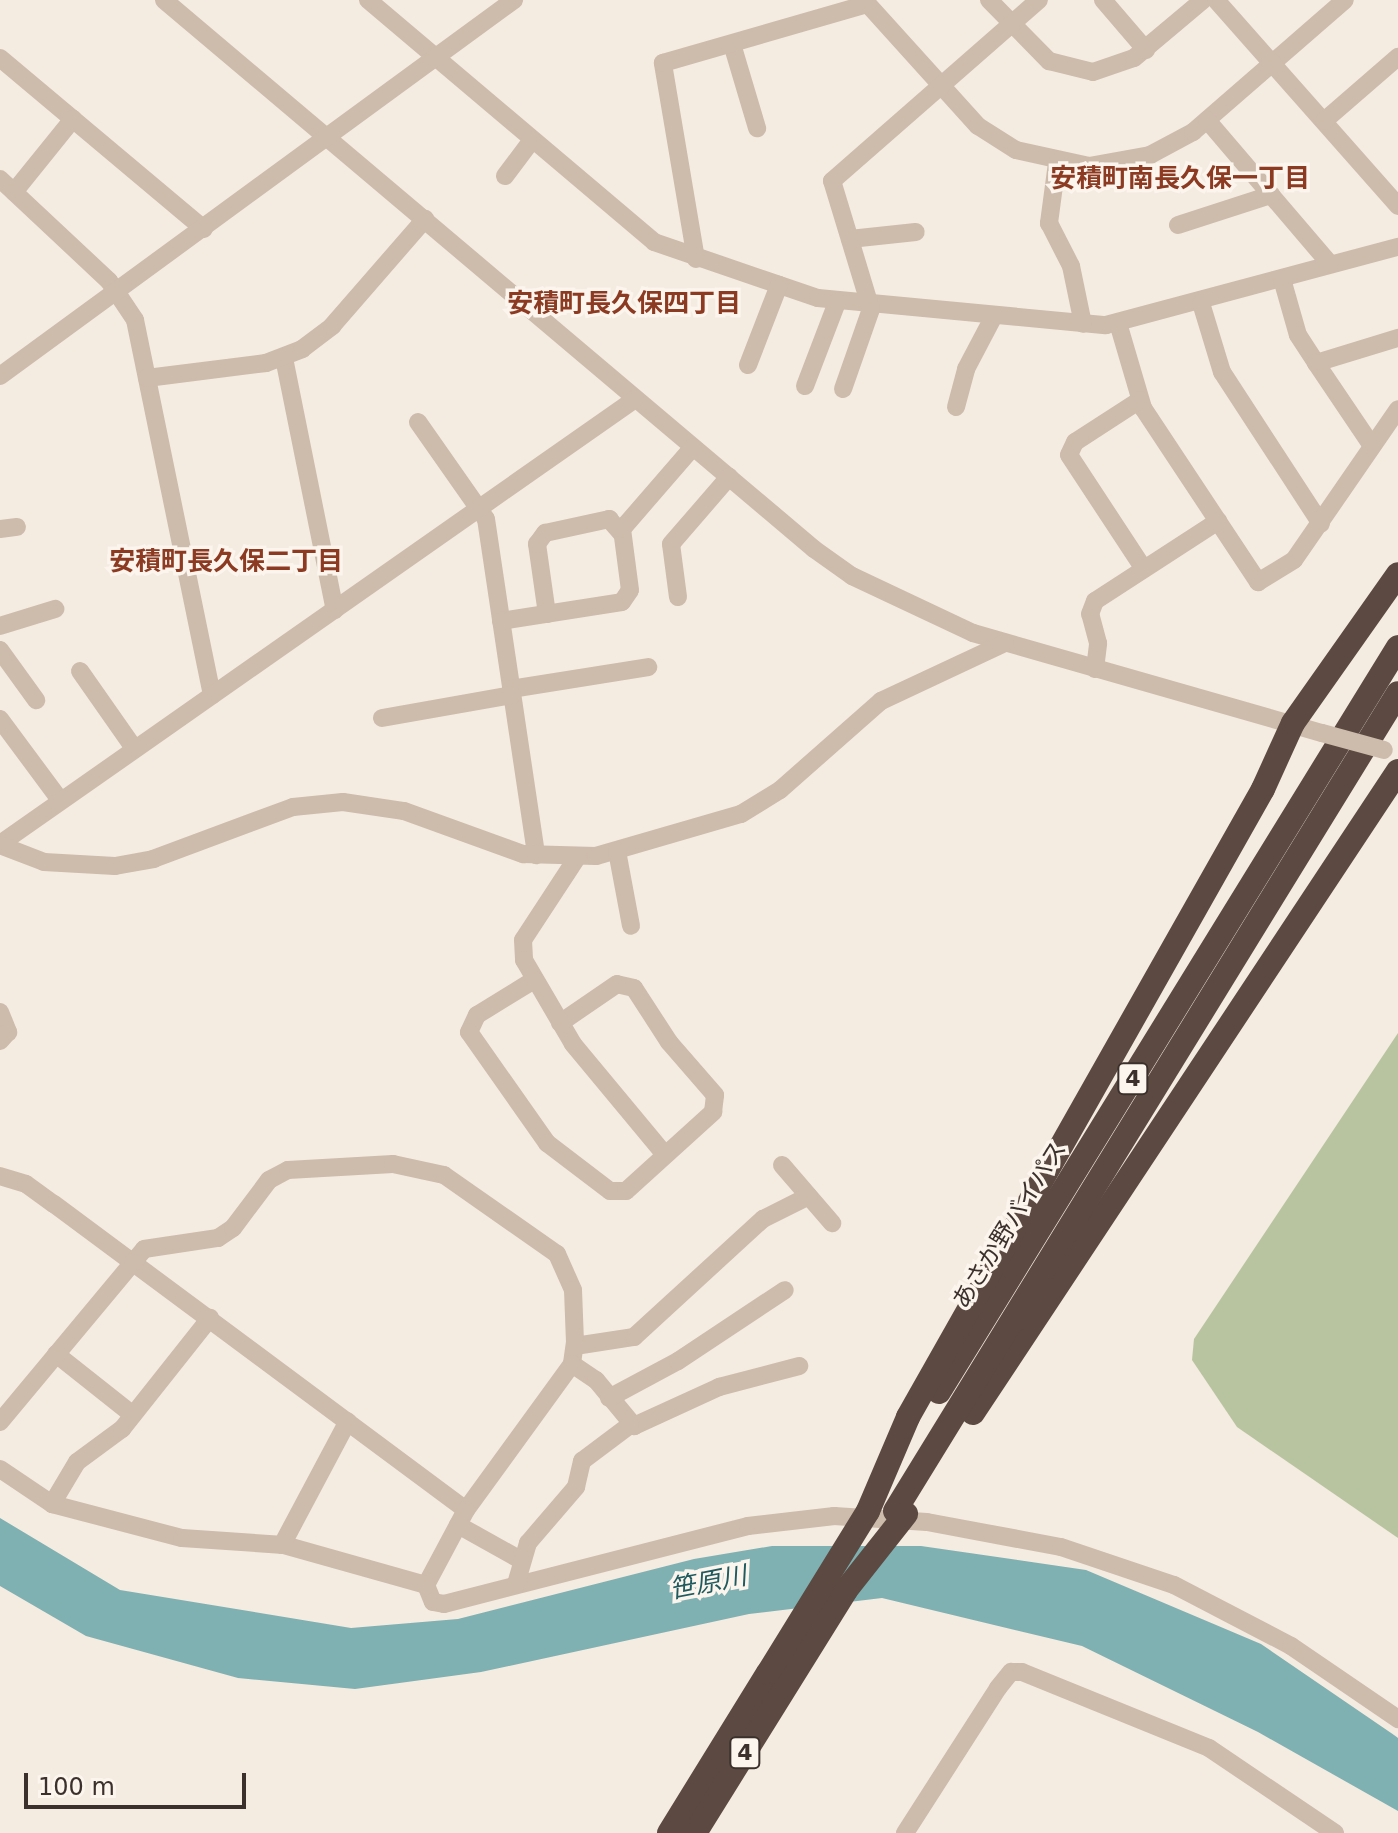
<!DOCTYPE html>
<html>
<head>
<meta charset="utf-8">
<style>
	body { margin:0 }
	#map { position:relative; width:1398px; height:1833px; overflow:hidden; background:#f4ebe1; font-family:"DejaVu Sans","Noto Sans JP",sans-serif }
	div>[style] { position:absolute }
	.green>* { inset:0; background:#b8c4a0 }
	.water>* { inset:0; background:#7fb0b2 }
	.minor>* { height:18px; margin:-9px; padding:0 9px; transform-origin:9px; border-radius:9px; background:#cdbbac }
	.highway>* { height:24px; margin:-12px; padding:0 12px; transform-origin:12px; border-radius:12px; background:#5c4a42 }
	.minor-bridge>* { height:18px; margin:-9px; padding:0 9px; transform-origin:9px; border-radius:9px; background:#cdbbac }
	.highway-bridge>* { height:24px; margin:-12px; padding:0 12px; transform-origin:12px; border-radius:12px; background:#5c4a42 }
	span { translate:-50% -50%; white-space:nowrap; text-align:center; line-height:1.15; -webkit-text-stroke:7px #fbf5ee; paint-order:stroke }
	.shield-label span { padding:2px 6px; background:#fbf5ee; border:2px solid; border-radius:6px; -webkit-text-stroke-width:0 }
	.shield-label { font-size:22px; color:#3b302b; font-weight:700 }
	.street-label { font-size:24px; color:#3b302b }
	.neighbourhood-label { font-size:26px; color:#8c3b22; font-weight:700 }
	.water-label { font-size:26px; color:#1f5a5e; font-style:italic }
	.scale { position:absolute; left:24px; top:1773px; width:222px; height:36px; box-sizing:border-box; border:4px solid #3b302b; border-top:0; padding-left:10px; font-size:24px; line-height:28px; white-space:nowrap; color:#3b302b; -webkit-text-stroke:6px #fbf5ee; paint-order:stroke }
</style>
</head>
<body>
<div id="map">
	<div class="green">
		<i style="clip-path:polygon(1398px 1033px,1398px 1538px,1237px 1427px,1192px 1360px,1194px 1339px)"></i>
	</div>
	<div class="water">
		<i style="clip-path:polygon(0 1518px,120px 1590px,351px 1628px,458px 1619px,694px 1559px,772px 1546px,921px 1546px,1086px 1570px,1261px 1644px,1394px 1735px,1398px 1738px,1398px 1811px,1258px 1732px,1082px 1646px,882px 1598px,749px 1614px,481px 1672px,355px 1689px,238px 1678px,86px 1636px,0 1586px)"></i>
	</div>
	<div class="minor">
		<i style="left:164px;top:0;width:851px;rotate:40.18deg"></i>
		<i style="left:814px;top:549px;width:47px;rotate:35.4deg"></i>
		<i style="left:852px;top:576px;width:134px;rotate:25.2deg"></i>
		<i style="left:973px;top:633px;width:363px;rotate:16deg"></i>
		<i style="left:368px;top:0;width:375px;rotate:40.2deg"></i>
		<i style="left:654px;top:242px;width:173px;rotate:18.9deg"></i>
		<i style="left:818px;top:298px;width:289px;rotate:5.4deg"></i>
		<i style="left:1106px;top:325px;width:302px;rotate:-15deg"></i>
		<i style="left:864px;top:0;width:170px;rotate:47.9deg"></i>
		<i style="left:978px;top:126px;width:45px;rotate:32.3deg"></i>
		<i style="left:1016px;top:150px;width:75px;rotate:12.4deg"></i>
		<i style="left:1089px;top:166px;width:62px;rotate:-10.2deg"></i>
		<i style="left:1150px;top:155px;width:49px;rotate:-28.1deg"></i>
		<i style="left:1193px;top:132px;width:201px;rotate:-41deg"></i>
		<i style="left:989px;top:0;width:86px;rotate:45.5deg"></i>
		<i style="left:1049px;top:61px;width:45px;rotate:14deg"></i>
		<i style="left:1093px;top:72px;width:43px;rotate:-18.9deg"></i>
		<i style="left:1134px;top:58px;width:90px;rotate:-40deg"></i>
		<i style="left:1103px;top:0;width:66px;rotate:49.3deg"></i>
		<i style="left:1216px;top:0;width:275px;rotate:48.5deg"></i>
		<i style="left:732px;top:44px;width:88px;rotate:73.4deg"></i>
		<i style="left:0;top:58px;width:266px;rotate:40deg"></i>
		<i style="left:1207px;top:120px;width:189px;rotate:49.5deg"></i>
		<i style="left:1324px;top:121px;width:98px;rotate:-40.9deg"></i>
		<i style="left:1057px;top:163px;width:61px;rotate:97.6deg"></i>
		<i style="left:1049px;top:223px;width:48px;rotate:62.9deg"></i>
		<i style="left:1071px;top:266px;width:59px;rotate:78.3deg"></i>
		<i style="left:505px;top:176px;width:45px;rotate:-53.1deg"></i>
		<i style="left:0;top:179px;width:149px;rotate:43.1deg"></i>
		<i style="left:109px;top:281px;width:47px;rotate:56.3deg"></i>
		<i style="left:135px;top:320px;width:383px;rotate:78.4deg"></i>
		<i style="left:14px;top:192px;width:94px;rotate:-51.1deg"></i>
		<i style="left:1178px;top:225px;width:98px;rotate:-17.9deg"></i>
		<i style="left:850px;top:239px;width:66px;rotate:-6.1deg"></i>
		<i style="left:696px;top:259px;width:199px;rotate:-99.6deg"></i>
		<i style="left:663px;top:63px;width:213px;rotate:-16.1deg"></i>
		<i style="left:1282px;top:279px;width:58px;rotate:74.1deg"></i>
		<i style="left:1298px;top:335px;width:33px;rotate:57deg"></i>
		<i style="left:1316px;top:363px;width:86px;rotate:-17deg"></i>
		<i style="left:1201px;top:303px;width:72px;rotate:73.1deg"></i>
		<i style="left:1222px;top:372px;width:181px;rotate:56.9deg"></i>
		<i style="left:1118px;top:323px;width:89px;rotate:73.6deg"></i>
		<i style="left:1143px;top:408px;width:209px;rotate:56.5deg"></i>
		<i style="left:1258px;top:582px;width:42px;rotate:-31.4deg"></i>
		<i style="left:1294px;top:560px;width:183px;rotate:-55.4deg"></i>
		<i style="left:284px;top:358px;width:257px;rotate:78.6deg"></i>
		<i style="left:1316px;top:363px;width:100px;rotate:56deg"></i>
		<i style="left:748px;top:365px;width:86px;rotate:-68.8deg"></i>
		<i style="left:0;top:376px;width:637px;rotate:-36.19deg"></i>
		<i style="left:147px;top:378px;width:120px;rotate:-7.2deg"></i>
		<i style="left:266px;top:363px;width:39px;rotate:-21deg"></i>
		<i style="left:302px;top:349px;width:38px;rotate:-37deg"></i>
		<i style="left:332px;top:326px;width:142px;rotate:-49deg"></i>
		<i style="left:805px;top:386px;width:90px;rotate:-69.1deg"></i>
		<i style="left:843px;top:389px;width:85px;rotate:-70.7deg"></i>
		<i style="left:871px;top:309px;width:134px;rotate:-106.9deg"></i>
		<i style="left:832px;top:181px;width:275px;rotate:-41.2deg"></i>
		<i style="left:1140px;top:400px;width:77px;rotate:147.1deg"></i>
		<i style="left:1075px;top:442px;width:14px;rotate:115deg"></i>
		<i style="left:1069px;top:455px;width:136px;rotate:56.7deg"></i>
		<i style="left:956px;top:407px;width:39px;rotate:-75deg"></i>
		<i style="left:966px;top:369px;width:60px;rotate:-62.2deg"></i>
		<i style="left:418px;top:422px;width:118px;rotate:55deg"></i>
		<i style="left:486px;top:519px;width:340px;rotate:81.5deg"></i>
		<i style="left:0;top:529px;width:17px;rotate:-7deg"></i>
		<i style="left:678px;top:597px;width:53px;rotate:-97.5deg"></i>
		<i style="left:671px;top:544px;width:89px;rotate:-49.1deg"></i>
		<i style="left:547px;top:614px;width:71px;rotate:-98.1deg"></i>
		<i style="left:537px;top:544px;width:14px;rotate:-54deg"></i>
		<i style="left:545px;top:533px;width:66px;rotate:-12.3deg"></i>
		<i style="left:609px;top:519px;width:18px;rotate:49deg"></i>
		<i style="left:501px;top:621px;width:122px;rotate:-8.9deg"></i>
		<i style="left:622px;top:602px;width:14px;rotate:-56deg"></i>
		<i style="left:630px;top:590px;width:62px;rotate:-97.5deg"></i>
		<i style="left:622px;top:529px;width:108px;rotate:-49.1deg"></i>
		<i style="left:0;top:626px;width:58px;rotate:-17.2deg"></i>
		<i style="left:0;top:650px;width:62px;rotate:54.2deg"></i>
		<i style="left:1095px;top:669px;width:26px;rotate:-83deg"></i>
		<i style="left:1098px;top:643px;width:30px;rotate:-105deg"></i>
		<i style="left:1090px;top:614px;width:14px;rotate:-69deg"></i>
		<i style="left:1095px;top:601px;width:147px;rotate:-33deg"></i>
		<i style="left:80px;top:671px;width:94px;rotate:55deg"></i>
		<i style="left:511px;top:689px;width:139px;rotate:-9.1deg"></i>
		<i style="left:382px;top:718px;width:132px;rotate:-10deg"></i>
		<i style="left:0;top:719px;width:101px;rotate:53.5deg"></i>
		<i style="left:0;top:844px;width:775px;rotate:-35.02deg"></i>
		<i style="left:0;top:845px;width:47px;rotate:21.1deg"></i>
		<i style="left:44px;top:862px;width:71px;rotate:3.2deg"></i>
		<i style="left:115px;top:866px;width:39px;rotate:-10deg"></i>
		<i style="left:153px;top:859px;width:149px;rotate:-20.4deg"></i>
		<i style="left:293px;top:807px;width:50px;rotate:-5.7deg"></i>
		<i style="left:343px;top:802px;width:62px;rotate:8.4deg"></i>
		<i style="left:404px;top:811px;width:127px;rotate:19.9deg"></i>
		<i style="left:523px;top:854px;width:73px;rotate:1.6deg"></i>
		<i style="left:596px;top:856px;width:151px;rotate:-16.2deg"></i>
		<i style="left:741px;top:814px;width:46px;rotate:-31.6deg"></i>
		<i style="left:780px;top:790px;width:135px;rotate:-41.4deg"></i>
		<i style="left:881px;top:701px;width:137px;rotate:-25.1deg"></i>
		<i style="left:617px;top:851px;width:76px;rotate:79.4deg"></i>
		<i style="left:578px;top:856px;width:100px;rotate:123.2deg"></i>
		<i style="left:523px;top:940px;width:20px;rotate:87deg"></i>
		<i style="left:524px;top:960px;width:97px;rotate:59.7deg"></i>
		<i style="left:573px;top:1044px;width:144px;rotate:50.3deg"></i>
		<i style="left:534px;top:980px;width:67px;rotate:148.4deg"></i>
		<i style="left:477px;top:1015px;width:19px;rotate:115deg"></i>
		<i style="left:469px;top:1032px;width:136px;rotate:54.9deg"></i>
		<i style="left:547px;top:1143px;width:79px;rotate:37.3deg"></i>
		<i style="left:610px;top:1191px;width:16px"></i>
		<i style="left:626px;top:1191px;width:118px;rotate:-42.2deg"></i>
		<i style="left:713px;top:1112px;width:17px;rotate:-83deg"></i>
		<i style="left:715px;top:1095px;width:70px;rotate:-131deg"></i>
		<i style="left:669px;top:1042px;width:64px;rotate:-122.9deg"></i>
		<i style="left:634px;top:988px;width:17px;rotate:-167deg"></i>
		<i style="left:617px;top:984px;width:69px;rotate:145.6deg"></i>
		<i style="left:0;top:1012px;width:22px;rotate:68deg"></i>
		<i style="left:8px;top:1032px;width:12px;rotate:132deg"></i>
		<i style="left:782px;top:1165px;width:77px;rotate:49.2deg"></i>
		<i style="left:0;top:1176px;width:27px;rotate:17deg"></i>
		<i style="left:26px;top:1184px;width:34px;rotate:36deg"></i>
		<i style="left:54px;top:1204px;width:513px;rotate:36.6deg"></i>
		<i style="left:575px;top:1346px;width:60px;rotate:-8.7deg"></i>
		<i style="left:634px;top:1337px;width:175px;rotate:-42.5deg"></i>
		<i style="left:763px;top:1219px;width:51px;rotate:-26.6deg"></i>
		<i style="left:56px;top:1354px;width:98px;rotate:38.4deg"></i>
		<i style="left:572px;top:1364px;width:29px;rotate:34deg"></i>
		<i style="left:596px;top:1380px;width:60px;rotate:50.4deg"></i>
		<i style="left:634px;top:1426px;width:94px;rotate:-24.6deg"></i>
		<i style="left:719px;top:1387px;width:83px;rotate:-14.7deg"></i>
		<i style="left:609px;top:1398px;width:78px;rotate:-28.2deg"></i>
		<i style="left:678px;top:1361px;width:128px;rotate:-33.6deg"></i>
		<i style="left:0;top:1422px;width:225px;rotate:-50.2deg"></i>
		<i style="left:144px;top:1249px;width:75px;rotate:-8.5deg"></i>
		<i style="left:218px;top:1238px;width:18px;rotate:-34deg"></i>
		<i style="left:233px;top:1228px;width:60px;rotate:-53.1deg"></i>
		<i style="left:269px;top:1180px;width:21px;rotate:-28deg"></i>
		<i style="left:288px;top:1170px;width:105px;rotate:-3.3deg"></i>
		<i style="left:393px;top:1164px;width:52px;rotate:12.2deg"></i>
		<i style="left:444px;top:1175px;width:138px;rotate:35deg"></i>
		<i style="left:557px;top:1254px;width:39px;rotate:66deg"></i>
		<i style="left:573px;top:1290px;width:52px;rotate:87.8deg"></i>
		<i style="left:575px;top:1342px;width:22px;rotate:98deg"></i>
		<i style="left:572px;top:1364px;width:180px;rotate:126deg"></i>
		<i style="left:466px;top:1510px;width:85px;rotate:118.1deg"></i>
		<i style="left:426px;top:1585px;width:18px;rotate:68deg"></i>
		<i style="left:433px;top:1602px;width:11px;rotate:10deg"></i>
		<i style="left:444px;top:1604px;width:314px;rotate:-14.4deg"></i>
		<i style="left:748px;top:1526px;width:87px;rotate:-6.6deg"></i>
		<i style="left:834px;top:1516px;width:93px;rotate:3.7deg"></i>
		<i style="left:927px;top:1522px;width:136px;rotate:10.6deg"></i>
		<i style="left:1061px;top:1547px;width:119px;rotate:18.6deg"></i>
		<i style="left:1174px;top:1585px;width:132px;rotate:27.5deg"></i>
		<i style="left:1291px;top:1646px;width:130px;rotate:34.3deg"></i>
		<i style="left:0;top:1469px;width:63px;rotate:33.9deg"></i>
		<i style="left:52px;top:1504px;width:134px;rotate:14.7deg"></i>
		<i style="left:182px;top:1538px;width:102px;rotate:3.9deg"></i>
		<i style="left:284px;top:1545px;width:148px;rotate:15.7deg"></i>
		<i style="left:52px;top:1504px;width:49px;rotate:-59.2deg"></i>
		<i style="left:77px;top:1462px;width:56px;rotate:-36.3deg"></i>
		<i style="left:122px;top:1429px;width:142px;rotate:-51.6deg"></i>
		<i style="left:458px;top:1525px;width:72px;rotate:29.1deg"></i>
		<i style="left:282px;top:1545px;width:140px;rotate:-62deg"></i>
		<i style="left:516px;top:1584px;width:43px;rotate:-73.7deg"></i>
		<i style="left:528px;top:1543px;width:74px;rotate:-49.4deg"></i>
		<i style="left:576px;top:1487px;width:27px;rotate:-77deg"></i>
		<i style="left:582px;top:1461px;width:60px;rotate:-36.9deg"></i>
		<i style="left:905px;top:1833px;width:172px;rotate:-57.3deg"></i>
		<i style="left:998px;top:1688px;width:21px;rotate:-51deg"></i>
		<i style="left:1011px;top:1672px;width:11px"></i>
		<i style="left:1022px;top:1672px;width:202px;rotate:22.1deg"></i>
		<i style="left:1209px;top:1748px;width:152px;rotate:34deg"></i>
	</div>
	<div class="highway">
		<i style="left:939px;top:1392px;width:875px;rotate:-58.36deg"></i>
		<i style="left:973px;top:1413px;width:770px;rotate:-56.5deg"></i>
		<i style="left:868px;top:1511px;width:102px;rotate:-66.9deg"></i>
		<i style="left:908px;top:1417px;width:721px;rotate:-60.52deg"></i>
		<i style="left:1263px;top:789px;width:72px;rotate:-65.6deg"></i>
		<i style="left:1293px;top:723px;width:182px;rotate:-54.8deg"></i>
		<i style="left:895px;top:1511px;width:960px;rotate:-58.41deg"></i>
		<i style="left:669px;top:1833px;width:188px;rotate:-58.3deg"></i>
		<i style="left:695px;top:1833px;width:286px;rotate:-58.1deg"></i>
	</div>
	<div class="minor-bridge">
		<i style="left:1322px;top:733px;width:64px;rotate:15.3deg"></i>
	</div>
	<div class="highway-bridge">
		<i style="left:846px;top:1590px;width:97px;rotate:-51.7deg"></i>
		<i style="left:768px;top:1673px;width:190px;rotate:-58.3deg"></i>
	</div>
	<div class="shield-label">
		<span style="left:1133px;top:1079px">4</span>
		<span style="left:745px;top:1753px">4</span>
	</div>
	<div class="street-label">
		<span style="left:1010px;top:1225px;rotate:-58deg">あさか野バイパス</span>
	</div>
	<div class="neighbourhood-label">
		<span style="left:1180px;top:179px">安積町南長久保一丁目</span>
		<span style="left:624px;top:304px">安積町長久保四丁目</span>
		<span style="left:226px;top:562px">安積町長久保二丁目</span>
	</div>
	<div class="water-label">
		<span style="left:708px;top:1583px;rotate:-11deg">笹原川</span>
	</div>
	<div class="scale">100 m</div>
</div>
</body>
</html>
